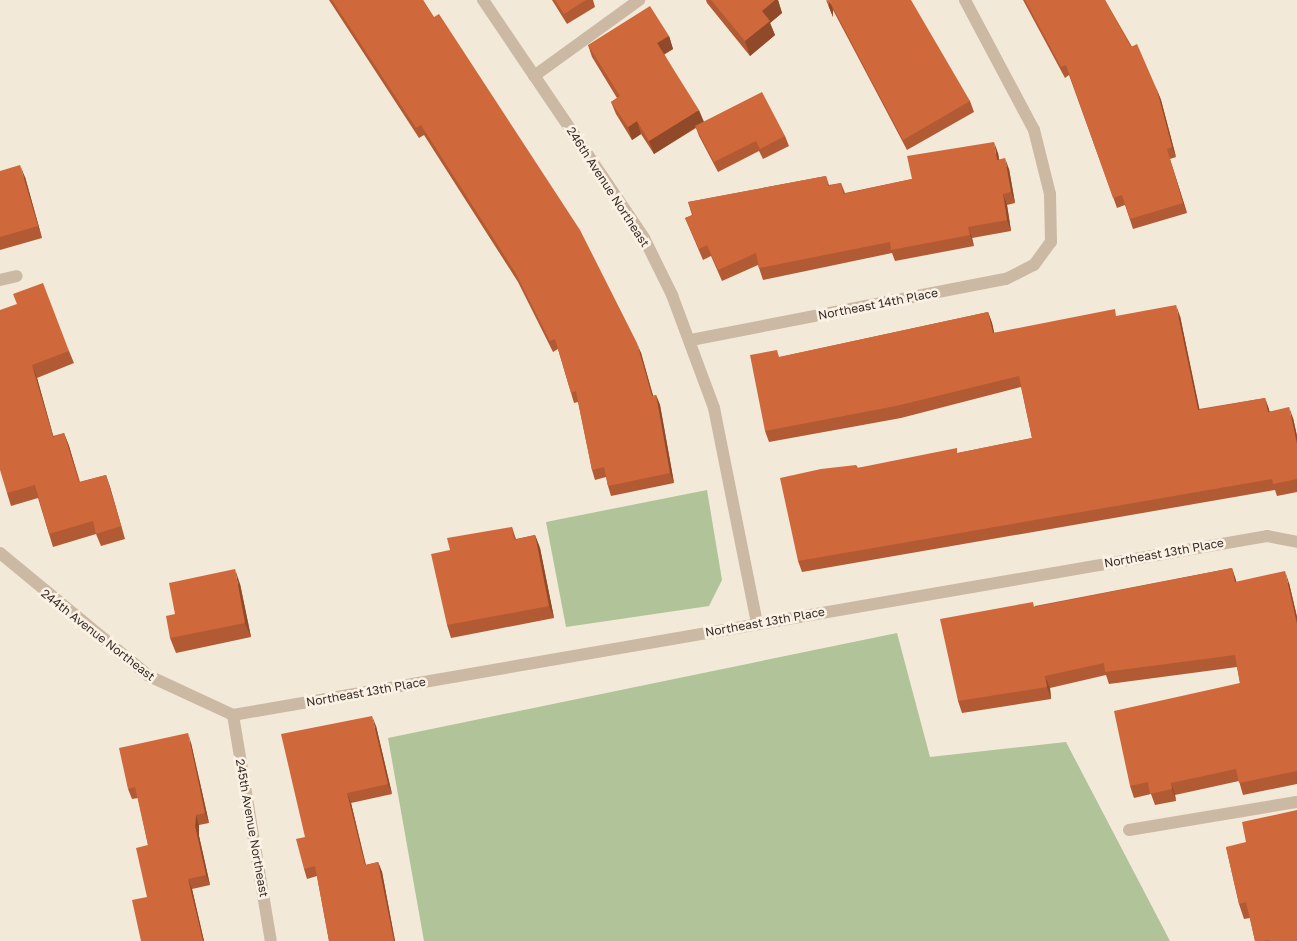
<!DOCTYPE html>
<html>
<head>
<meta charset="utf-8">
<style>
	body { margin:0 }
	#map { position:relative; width:1297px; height:941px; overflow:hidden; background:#f3e9d9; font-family:"Golos Text",sans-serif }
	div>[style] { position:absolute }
	.green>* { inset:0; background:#b1c398 }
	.lane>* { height:12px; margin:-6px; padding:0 6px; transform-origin:6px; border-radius:6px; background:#ccb9a4 }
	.street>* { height:12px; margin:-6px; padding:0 6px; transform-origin:6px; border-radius:6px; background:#ccb9a4 }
	.wall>* { inset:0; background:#b25a33 }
	.shaded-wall>* { inset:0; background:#914a29 }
	.building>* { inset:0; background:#cf693b }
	span { translate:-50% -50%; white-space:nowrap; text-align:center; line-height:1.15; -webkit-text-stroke:5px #fbf2e5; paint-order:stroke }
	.street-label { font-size:12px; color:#372d26 }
</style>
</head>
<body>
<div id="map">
	<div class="green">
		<i style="clip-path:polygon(707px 490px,722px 580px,709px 606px,566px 627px,546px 522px)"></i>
		<i style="clip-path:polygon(897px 633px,930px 757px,1066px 742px,1170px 941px,424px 941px,388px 738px)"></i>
	</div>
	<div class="lane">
		<i style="left:534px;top:76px;width:130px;rotate:-35.9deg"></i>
		<i style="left:1129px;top:830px;width:170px;rotate:-9.5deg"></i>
	</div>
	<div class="street">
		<i style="left:483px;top:0;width:287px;rotate:55.9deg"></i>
		<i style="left:644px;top:238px;width:64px;rotate:63.8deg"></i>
		<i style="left:672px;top:295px;width:121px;rotate:69.6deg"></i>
		<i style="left:714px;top:408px;width:219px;rotate:78.7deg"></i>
		<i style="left:0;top:280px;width:17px;rotate:-13deg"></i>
		<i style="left:691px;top:340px;width:321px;rotate:-11deg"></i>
		<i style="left:1006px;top:279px;width:31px;rotate:-27deg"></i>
		<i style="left:1034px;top:265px;width:29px;rotate:-54deg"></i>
		<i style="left:1051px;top:242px;width:48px;rotate:-91.2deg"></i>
		<i style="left:1050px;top:194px;width:66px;rotate:-104deg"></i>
		<i style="left:1034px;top:130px;width:147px;rotate:-118deg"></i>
		<i style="left:0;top:553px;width:193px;rotate:39.5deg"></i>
		<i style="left:149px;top:676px;width:93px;rotate:24.9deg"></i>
		<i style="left:233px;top:715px;width:1049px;rotate:-9.82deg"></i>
		<i style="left:1267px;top:536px;width:31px;rotate:11deg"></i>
		<i style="left:233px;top:715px;width:229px;rotate:80.5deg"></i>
	</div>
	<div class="wall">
		<i style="clip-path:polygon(329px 0,423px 0,641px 353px,653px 396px,656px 395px,660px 405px,674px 483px,611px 496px,608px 486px,606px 477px,595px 480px,592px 470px,578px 402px,574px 403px,558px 349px,553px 352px,518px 282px,424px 135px,419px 138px)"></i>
		<i style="clip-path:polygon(552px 0,593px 0,595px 7px,567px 24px)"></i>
		<i style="clip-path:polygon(706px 0,778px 0,782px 13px,770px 23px,775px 35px,750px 56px,707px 3px)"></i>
		<i style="clip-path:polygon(826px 0,970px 101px,974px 112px,907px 150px,833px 10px,833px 17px)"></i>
		<i style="clip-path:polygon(1023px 0,1105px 0,1157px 90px,1161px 100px,1176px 157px,1170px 159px,1187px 213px,1133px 229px,1125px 205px,1117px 208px,1069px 75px,1065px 78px)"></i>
		<i style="clip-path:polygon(669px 36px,673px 49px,664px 54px,704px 122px,785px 136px,789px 146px,763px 159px,759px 151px,718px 172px,699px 136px,696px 128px,654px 154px,641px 134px,632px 140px,616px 114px,611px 102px,617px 98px,592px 57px,588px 45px)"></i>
		<i style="clip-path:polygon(998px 153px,999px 159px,1009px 169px,1015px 203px,1007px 205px,1011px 231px,972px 238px,974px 246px,895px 261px,892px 253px,763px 280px,758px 265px,722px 281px,711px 256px,703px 260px,685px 218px,692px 215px,688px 202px,826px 176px,829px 185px,841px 183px,845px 193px,912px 179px)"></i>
		<i style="clip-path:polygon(0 171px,25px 177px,42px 238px,0 250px)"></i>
		<i style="clip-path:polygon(0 310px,69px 351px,74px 363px,37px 378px,53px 436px,64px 433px,69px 446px,80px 482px,106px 475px,110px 487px,125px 539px,101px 546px,96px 534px,53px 547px,49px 534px,38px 498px,11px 506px,7px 493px)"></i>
		<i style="clip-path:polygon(988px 312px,992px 323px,994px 333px,1117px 316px,1180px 316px,1199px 409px,1265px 398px,1269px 411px,1293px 418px,1297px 436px,1297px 492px,1277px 496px,1275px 490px,802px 572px,798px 561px,856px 465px,858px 468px,958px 453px,1032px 438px,1021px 387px,901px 418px,769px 442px,765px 431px,780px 357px)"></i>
		<i style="clip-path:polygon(512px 527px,516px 539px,535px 535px,540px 548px,554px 618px,451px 638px,447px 625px,450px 550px)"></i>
		<i style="clip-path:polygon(1232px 568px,1236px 582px,1289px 583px,1297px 617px,1297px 784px,1243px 795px,1239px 781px,1175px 795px,1176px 801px,1155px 805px,1151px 794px,1134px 798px,1130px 786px,1240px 683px,1237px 667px,1109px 684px,1106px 675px,1050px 688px,1051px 699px,962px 713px,958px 701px,1035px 606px)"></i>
		<i style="clip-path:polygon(240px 584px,251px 637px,176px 653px,170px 638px,175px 614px)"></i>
		<i style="clip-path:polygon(376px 726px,392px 794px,351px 803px,366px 865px,378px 862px,382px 872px,395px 941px,329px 941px,317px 876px,307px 879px,304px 869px)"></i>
		<i style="clip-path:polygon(191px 743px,209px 823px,199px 825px,199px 836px,210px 885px,192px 889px,204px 941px,141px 941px,147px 897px,148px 845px,138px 798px,132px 799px,128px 789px)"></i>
		<i style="clip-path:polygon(1226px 847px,1297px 941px,1255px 941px,1250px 918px,1244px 919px,1239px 904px)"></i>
	</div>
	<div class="shaded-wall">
		<i style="clip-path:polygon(775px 0,778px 0,782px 13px,770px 23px,775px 35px,750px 56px,745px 41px,762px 11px)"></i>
		<i style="clip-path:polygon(829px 0,833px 10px,833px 17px,829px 7px)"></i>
		<i style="clip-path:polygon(669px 36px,673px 49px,662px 56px,657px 43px)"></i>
		<i style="clip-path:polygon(1157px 90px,1161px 100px,1176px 157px,1172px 147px)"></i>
		<i style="clip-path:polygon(699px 110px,704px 122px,654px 154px,649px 141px)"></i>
		<i style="clip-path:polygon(637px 121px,641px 134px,632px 140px,628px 127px)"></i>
		<i style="clip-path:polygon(994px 142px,998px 153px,1001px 171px,997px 160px)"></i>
		<i style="clip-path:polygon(1167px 149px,1170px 159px,1187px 213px,1183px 203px)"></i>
		<i style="clip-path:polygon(1005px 158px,1009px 169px,1015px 203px,1011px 192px)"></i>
		<i style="clip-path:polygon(20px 165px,25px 177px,42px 238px,38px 226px)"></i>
		<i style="clip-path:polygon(1003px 194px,1007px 205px,1011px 231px,1007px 220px)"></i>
		<i style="clip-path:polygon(968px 227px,972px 238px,974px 246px,970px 235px)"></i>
		<i style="clip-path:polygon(1176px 305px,1180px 316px,1202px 421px,1198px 410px)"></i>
		<i style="clip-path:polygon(988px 312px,992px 323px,997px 345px,993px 333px)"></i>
		<i style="clip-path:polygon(637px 343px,641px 353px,656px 406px,652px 396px)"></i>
		<i style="clip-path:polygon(32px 365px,37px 378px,57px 449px,53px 437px)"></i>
		<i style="clip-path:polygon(656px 395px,660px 405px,674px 483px,670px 473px)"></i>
		<i style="clip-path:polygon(1265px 398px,1269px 409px,1272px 423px,1268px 412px)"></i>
		<i style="clip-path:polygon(1289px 407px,1293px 418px,1297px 436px,1297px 444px)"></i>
		<i style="clip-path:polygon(64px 433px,69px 446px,83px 495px,79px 482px)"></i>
		<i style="clip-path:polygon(106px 475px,110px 487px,125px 539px,121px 526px)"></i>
		<i style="clip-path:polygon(535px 535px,540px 548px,554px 618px,549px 606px)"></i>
		<i style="clip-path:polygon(1232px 568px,1236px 580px,1239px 594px,1235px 582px)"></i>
		<i style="clip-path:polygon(235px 569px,240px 584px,251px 637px,245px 623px)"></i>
		<i style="clip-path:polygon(1285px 571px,1289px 583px,1297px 617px,1297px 624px)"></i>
		<i style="clip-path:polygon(1045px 676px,1050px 688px,1051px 699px,1047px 687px)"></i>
		<i style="clip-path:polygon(372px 716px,376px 726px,392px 794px,388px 784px)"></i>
		<i style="clip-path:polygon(188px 733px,191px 743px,209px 823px,205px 813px)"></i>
		<i style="clip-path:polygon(1171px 783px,1175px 795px,1176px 801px,1172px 789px)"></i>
		<i style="clip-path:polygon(347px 793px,351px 803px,368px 875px,365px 865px)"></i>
		<i style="clip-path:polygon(196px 815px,199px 825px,199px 836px,210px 885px,206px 875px,195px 826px)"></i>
		<i style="clip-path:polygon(378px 862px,382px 872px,395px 941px,394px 941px)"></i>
		<i style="clip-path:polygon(188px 879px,192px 889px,204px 941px,203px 941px)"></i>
	</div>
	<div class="building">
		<i style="clip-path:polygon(332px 0,423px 0,434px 17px,439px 14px,580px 230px,637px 343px,652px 396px,656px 395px,670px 473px,608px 486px,604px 467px,592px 470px,576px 391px,571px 393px,555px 339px,550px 341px,515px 272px,421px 125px,416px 128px)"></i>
		<i style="clip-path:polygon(555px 0,586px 0,564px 14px)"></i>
		<i style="clip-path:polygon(711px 0,775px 0,762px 11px,770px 21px,745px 41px)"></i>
		<i style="clip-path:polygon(827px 0,911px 0,970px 101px,903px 140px,829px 0,829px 7px)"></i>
		<i style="clip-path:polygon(1025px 0,1105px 0,1131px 47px,1137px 44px,1157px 90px,1172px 147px,1167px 149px,1183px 203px,1130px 219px,1122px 195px,1113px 198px,1066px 65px,1061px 67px)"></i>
		<i style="clip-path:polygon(650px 6px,669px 36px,657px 43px,699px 110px,649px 141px,637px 121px,628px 127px,611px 102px,620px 96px,588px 45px)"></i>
		<i style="clip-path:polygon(762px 92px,785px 136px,760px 149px,756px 141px,714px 162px,695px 126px)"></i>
		<i style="clip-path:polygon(994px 142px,997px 160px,1005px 158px,1011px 192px,1003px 194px,1007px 220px,968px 227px,970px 235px,891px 250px,890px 242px,759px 268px,756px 253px,718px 270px,707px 245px,699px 249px,685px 218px,693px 215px,688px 202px,826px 176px,828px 186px,841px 183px,843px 194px,912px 179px,907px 156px)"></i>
		<i style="clip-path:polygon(20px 165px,38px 226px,0 237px,0 171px)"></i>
		<i style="clip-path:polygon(43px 283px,69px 351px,32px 365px,53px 437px,64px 433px,79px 482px,106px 475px,121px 526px,96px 534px,93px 521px,49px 534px,35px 485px,7px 493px,0 470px,0 310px,17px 304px,13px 294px)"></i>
		<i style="clip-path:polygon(1176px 305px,1198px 410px,1265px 398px,1268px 412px,1289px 407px,1297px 444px,1297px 479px,1273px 484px,1272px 479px,798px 561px,780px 478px,821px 469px,856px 465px,857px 468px,957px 448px,957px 453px,1032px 438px,1019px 376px,896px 406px,765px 431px,750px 355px,777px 350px,779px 357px,988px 312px,993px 333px,1115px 309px,1116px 316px)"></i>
		<i style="clip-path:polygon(512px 527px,514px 540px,535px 535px,549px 606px,447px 625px,431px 554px,450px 550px,447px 538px)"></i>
		<i style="clip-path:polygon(1232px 568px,1235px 582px,1285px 571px,1297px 624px,1297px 771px,1239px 783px,1236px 769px,1171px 783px,1172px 789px,1150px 794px,1148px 782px,1130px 786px,1114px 711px,1240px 683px,1235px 655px,1105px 672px,1104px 663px,1045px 676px,1047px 687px,958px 701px,940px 619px,1033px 602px,1034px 607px)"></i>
		<i style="clip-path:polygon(235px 569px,245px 623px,170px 638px,166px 616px,175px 614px,169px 583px)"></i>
		<i style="clip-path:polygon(372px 716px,388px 784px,347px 793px,365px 865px,378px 862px,394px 941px,329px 941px,315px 866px,304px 869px,296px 839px,305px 837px,281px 734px)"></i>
		<i style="clip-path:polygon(188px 733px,205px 813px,196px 815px,195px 826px,206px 875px,188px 879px,203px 941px,141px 941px,132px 900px,147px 897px,136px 848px,148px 845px,135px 787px,128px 789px,119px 748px)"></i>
		<i style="clip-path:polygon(1297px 810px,1297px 941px,1269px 941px,1269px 940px,1263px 941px,1255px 941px,1246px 902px,1239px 904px,1226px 847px,1246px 842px,1242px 822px)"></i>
	</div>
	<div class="street-label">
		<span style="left:608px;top:187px;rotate:57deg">246th Avenue Northeast</span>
		<span style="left:878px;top:304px;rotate:-11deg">Northeast 14th Place</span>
		<span style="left:1164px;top:553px;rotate:-10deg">Northeast 13th Place</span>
		<span style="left:765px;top:622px;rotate:-10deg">Northeast 13th Place</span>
		<span style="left:98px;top:635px;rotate:38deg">244th Avenue Northeast</span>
		<span style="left:366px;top:692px;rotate:-10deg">Northeast 13th Place</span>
		<span style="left:252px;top:828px;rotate:80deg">245th Avenue Northeast</span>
	</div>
</div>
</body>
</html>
